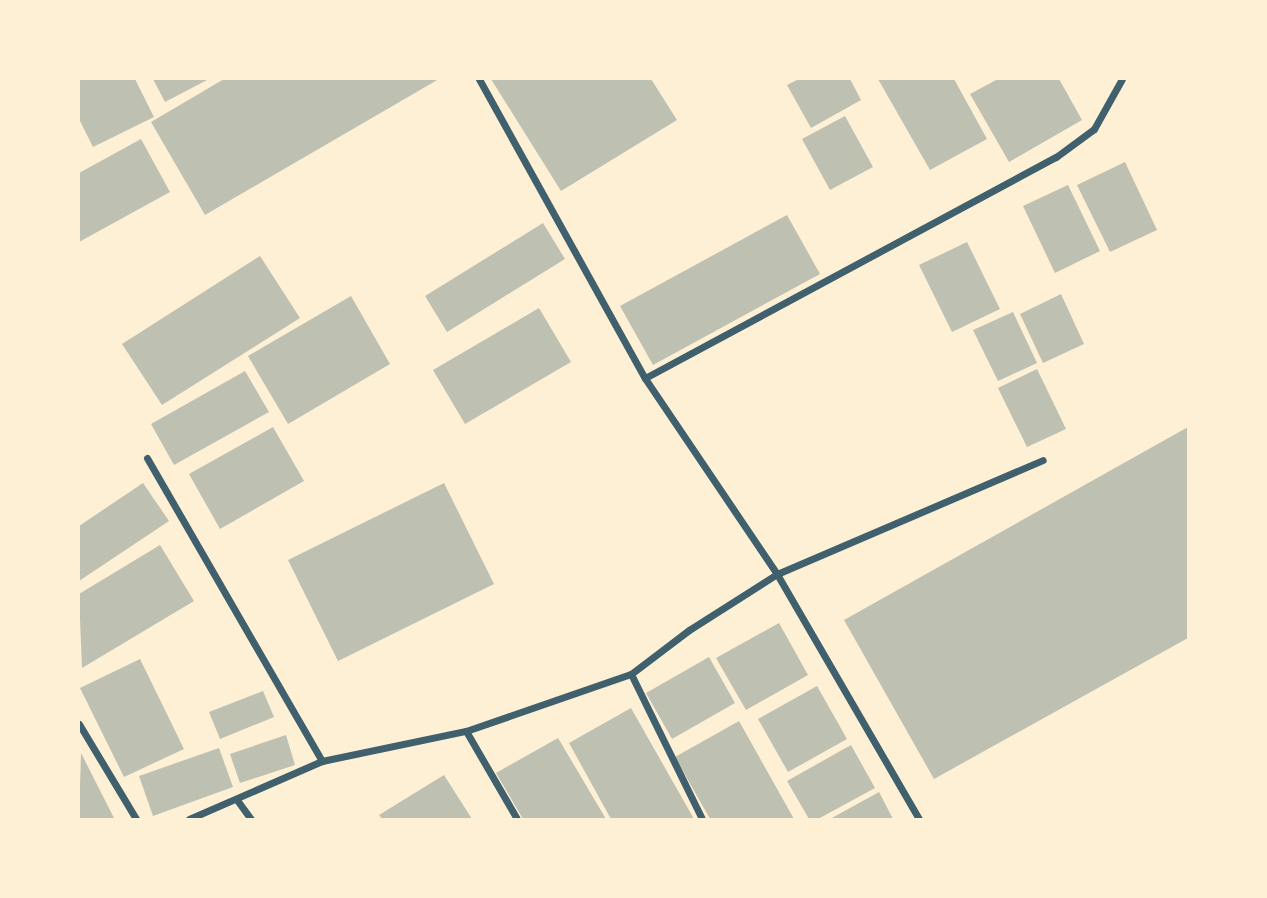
<!DOCTYPE html>
<html>
<head>
<meta charset="utf-8">
<style>
	body { margin:0 }
	#map { position:relative; width:1267px; height:898px; overflow:hidden; background:#fdf0d5; font-family:Jost,sans-serif }
	div>[style] { position:absolute }
	.building>* { inset:0; background:#bec0b2 }
	.minor>* { height:7px; margin:-3.5px; padding:0 3.5px; transform-origin:3.5px; border-radius:3.5px; background:#3f606c }
	span { translate:-50% -50%; white-space:nowrap; text-align:center; line-height:1.15; -webkit-text-stroke:5px #fdf0d5; paint-order:stroke }
	.frame { position:absolute; inset:0; border:80px solid #fdf0d5; pointer-events:none }
</style>
</head>
<body>
<div id="map">
	<div class="building">
		<i style="clip-path:polygon(79px 79px,135px 79px,154px 117px,93px 147px,79px 119px)"></i>
		<i style="clip-path:polygon(153px 79px,209px 79px,165px 102px)"></i>
		<i style="clip-path:polygon(224px 79px,439px 79px,205px 215px,151px 122px)"></i>
		<i style="clip-path:polygon(491px 79px,651px 79px,677px 120px,561px 191px)"></i>
		<i style="clip-path:polygon(799px 79px,850px 79px,861px 100px,811px 128px,787px 85px)"></i>
		<i style="clip-path:polygon(878px 79px,954px 79px,987px 139px,930px 170px)"></i>
		<i style="clip-path:polygon(998px 79px,1059px 79px,1082px 120px,1009px 162px,970px 94px)"></i>
		<i style="clip-path:polygon(845px 116px,873px 167px,830px 190px,802px 139px)"></i>
		<i style="clip-path:polygon(141px 139px,170px 192px,79px 242px,79px 173px)"></i>
		<i style="clip-path:polygon(1125px 162px,1157px 230px,1110px 252px,1077px 185px)"></i>
		<i style="clip-path:polygon(1068px 185px,1100px 251px,1055px 273px,1023px 206px)"></i>
		<i style="clip-path:polygon(787px 215px,820px 274px,653px 365px,620px 306px)"></i>
		<i style="clip-path:polygon(543px 223px,565px 259px,447px 332px,425px 296px)"></i>
		<i style="clip-path:polygon(967px 242px,1000px 309px,952px 332px,919px 265px)"></i>
		<i style="clip-path:polygon(260px 256px,300px 318px,162px 405px,122px 344px)"></i>
		<i style="clip-path:polygon(1061px 294px,1084px 344px,1043px 363px,1020px 314px)"></i>
		<i style="clip-path:polygon(351px 296px,390px 364px,288px 424px,248px 356px)"></i>
		<i style="clip-path:polygon(539px 308px,571px 362px,465px 424px,433px 370px)"></i>
		<i style="clip-path:polygon(1013px 312px,1037px 363px,998px 381px,973px 330px)"></i>
		<i style="clip-path:polygon(1037px 369px,1066px 429px,1027px 447px,998px 388px)"></i>
		<i style="clip-path:polygon(245px 371px,269px 412px,174px 465px,151px 424px)"></i>
		<i style="clip-path:polygon(273px 427px,304px 481px,220px 529px,189px 474px)"></i>
		<i style="clip-path:polygon(1188px 427px,1188px 638px,934px 779px,844px 620px)"></i>
		<i style="clip-path:polygon(143px 483px,169px 521px,79px 581px,79px 526px)"></i>
		<i style="clip-path:polygon(444px 483px,494px 584px,338px 661px,288px 560px)"></i>
		<i style="clip-path:polygon(160px 545px,194px 601px,82px 668px,79px 594px)"></i>
		<i style="clip-path:polygon(779px 623px,808px 675px,746px 710px,716px 658px)"></i>
		<i style="clip-path:polygon(709px 657px,735px 703px,672px 739px,646px 693px)"></i>
		<i style="clip-path:polygon(140px 659px,184px 749px,124px 777px,80px 688px)"></i>
		<i style="clip-path:polygon(817px 686px,847px 739px,788px 772px,758px 719px)"></i>
		<i style="clip-path:polygon(263px 691px,274px 717px,220px 739px,209px 712px)"></i>
		<i style="clip-path:polygon(631px 708px,694px 819px,611px 819px,569px 743px)"></i>
		<i style="clip-path:polygon(739px 721px,794px 819px,710px 819px,675px 757px)"></i>
		<i style="clip-path:polygon(286px 735px,295px 765px,240px 783px,230px 754px)"></i>
		<i style="clip-path:polygon(558px 738px,606px 819px,523px 819px,496px 773px)"></i>
		<i style="clip-path:polygon(851px 745px,875px 788px,818px 819px,809px 819px,787px 781px)"></i>
		<i style="clip-path:polygon(219px 748px,233px 787px,153px 816px,139px 776px)"></i>
		<i style="clip-path:polygon(81px 753px,114px 818px,112px 819px,79px 819px)"></i>
		<i style="clip-path:polygon(444px 775px,472px 819px,382px 819px,379px 815px)"></i>
		<i style="clip-path:polygon(879px 792px,893px 819px,830px 819px)"></i>
	</div>
	<div class="minor">
		<i style="left:479px;top:79px;width:342px;rotate:61deg"></i>
		<i style="left:147px;top:458px;width:350px;rotate:60deg"></i>
		<i style="left:631px;top:674px;width:161px;rotate:63.9deg"></i>
		<i style="left:79px;top:724px;width:111px;rotate:59deg"></i>
		<i style="left:466px;top:731px;width:102px;rotate:59.9deg"></i>
		<i style="left:237px;top:800px;width:24px;rotate:54deg"></i>
		<i style="left:189px;top:819px;width:145px;rotate:-23.6deg"></i>
		<i style="left:322px;top:761px;width:147px;rotate:-11.8deg"></i>
		<i style="left:466px;top:731px;width:175px;rotate:-19.1deg"></i>
		<i style="left:631px;top:674px;width:73px;rotate:-37.2deg"></i>
		<i style="left:689px;top:630px;width:104px;rotate:-32.5deg"></i>
		<i style="left:777px;top:574px;width:236px;rotate:-124deg"></i>
		<i style="left:645px;top:378px;width:467px;rotate:-28.3deg"></i>
		<i style="left:1056px;top:157px;width:47px;rotate:-36.4deg"></i>
		<i style="left:1094px;top:129px;width:57px;rotate:-60.8deg"></i>
		<i style="left:919px;top:819px;width:283px;rotate:-120.1deg"></i>
		<i style="left:777px;top:574px;width:289px;rotate:-23.2deg"></i>
	</div>
	<div class="frame"></div>
</div>
</body>
</html>
